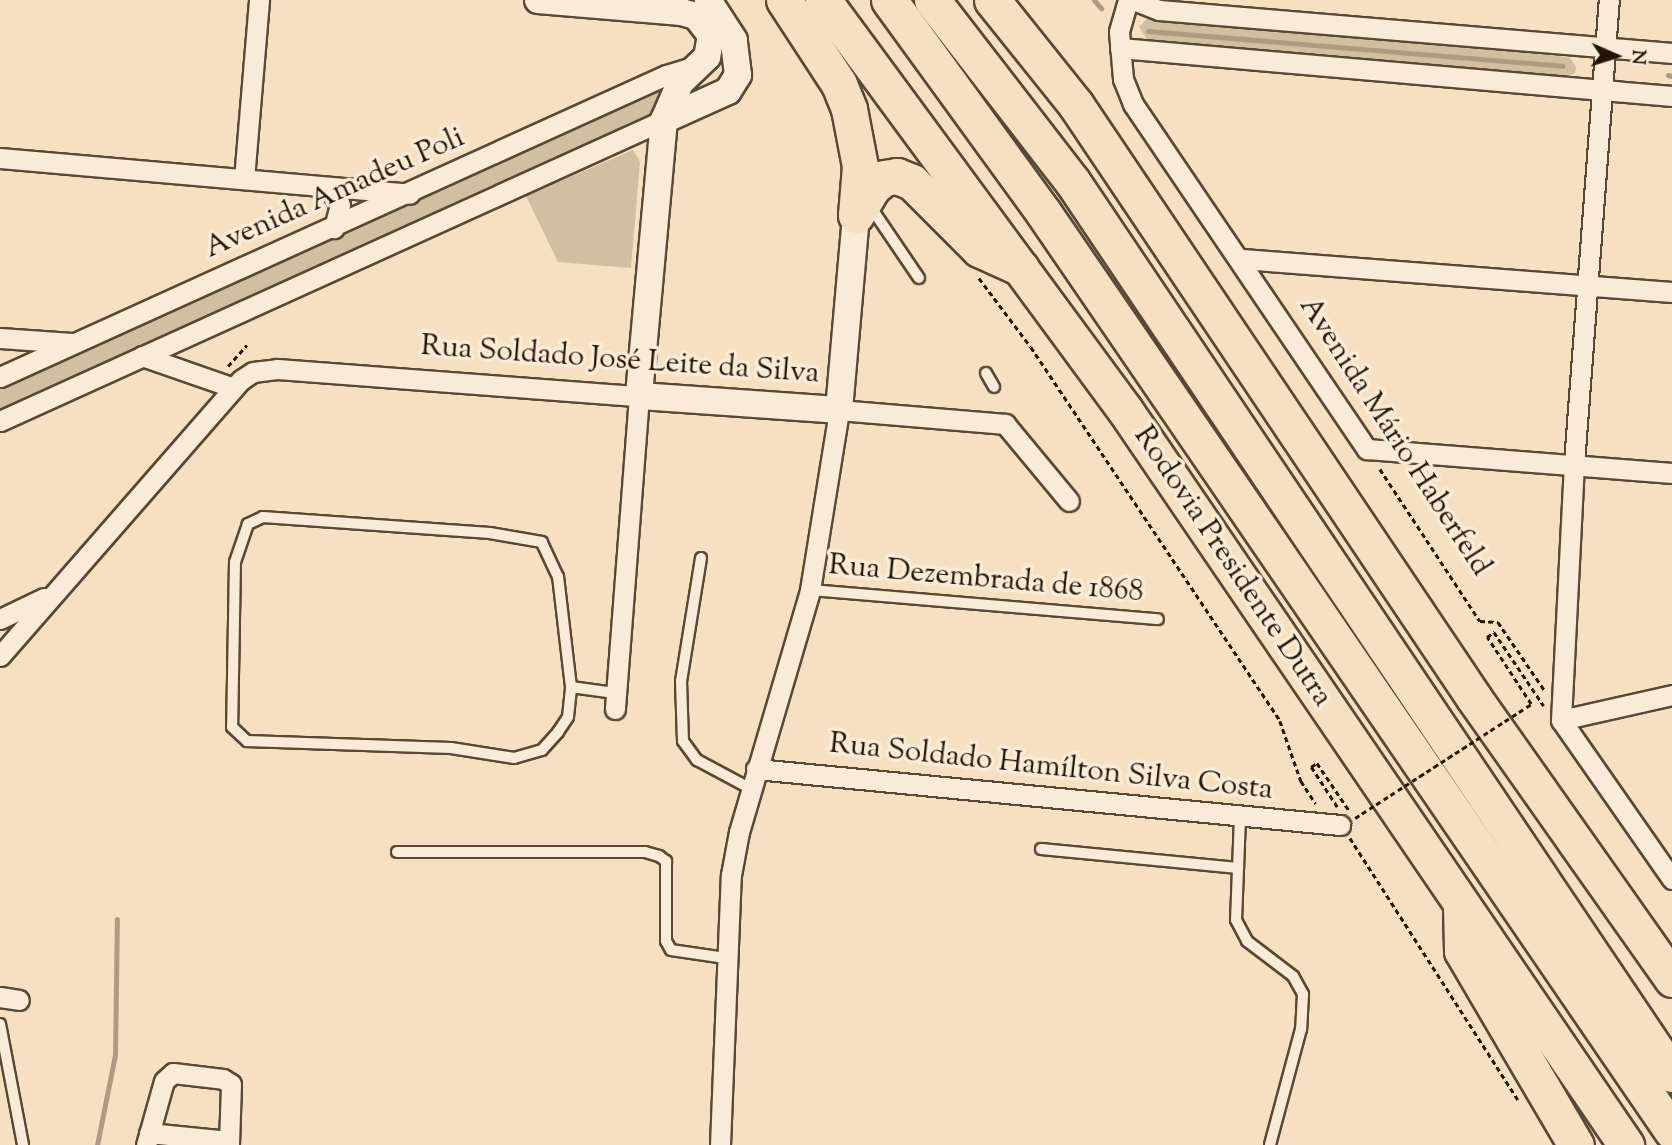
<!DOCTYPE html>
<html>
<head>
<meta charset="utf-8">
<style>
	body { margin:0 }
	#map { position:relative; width:1672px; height:1145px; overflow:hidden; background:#f6e0c1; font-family:"Sorts Mill Goudy",serif }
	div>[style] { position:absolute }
	.green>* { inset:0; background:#d2bea1 }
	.stream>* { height:5px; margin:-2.5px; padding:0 2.5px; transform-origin:2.5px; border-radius:2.5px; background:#ae9b81 }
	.path>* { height:2.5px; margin-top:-1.25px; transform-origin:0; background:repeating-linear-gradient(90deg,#231605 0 5px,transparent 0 8.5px) }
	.roads { filter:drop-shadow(2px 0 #584834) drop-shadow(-2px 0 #584834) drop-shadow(0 2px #584834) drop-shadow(0 -2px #584834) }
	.lane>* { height:10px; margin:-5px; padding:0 5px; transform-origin:5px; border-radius:5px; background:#f9ebd7 }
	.street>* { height:19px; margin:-9.5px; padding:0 9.5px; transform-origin:9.5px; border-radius:9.5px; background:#f9ebd7 }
	.secondary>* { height:26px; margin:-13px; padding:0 13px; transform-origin:13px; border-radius:13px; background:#f9ebd7 }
	.highway>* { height:35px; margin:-17.5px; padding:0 17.5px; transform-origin:17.5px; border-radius:17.5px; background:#f6e0c1 }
	.path-bridge>* { height:2.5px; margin-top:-1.25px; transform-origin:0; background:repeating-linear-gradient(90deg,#231605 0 5px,transparent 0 8.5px) }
	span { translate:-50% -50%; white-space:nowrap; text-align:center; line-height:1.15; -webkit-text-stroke:7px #f9ebd7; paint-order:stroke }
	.street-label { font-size:30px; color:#231605 }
	.north { position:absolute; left:1581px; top:21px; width:70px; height:70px; -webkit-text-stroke:5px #f9ebd7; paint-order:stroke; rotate:93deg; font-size:19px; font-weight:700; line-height:28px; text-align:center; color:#231605 }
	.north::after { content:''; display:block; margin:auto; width:24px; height:32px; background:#231605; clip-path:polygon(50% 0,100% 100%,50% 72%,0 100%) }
</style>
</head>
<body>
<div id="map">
	<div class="green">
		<i style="clip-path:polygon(1147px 19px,1559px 56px,1570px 58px,1576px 67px,1575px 73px,1565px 78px,1148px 41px,1139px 27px)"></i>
		<i style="clip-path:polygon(668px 83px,651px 116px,0 414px,0 387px)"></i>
		<i style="clip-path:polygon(633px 150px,640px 162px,631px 268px,558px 262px,526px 196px)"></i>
	</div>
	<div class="stream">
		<i style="left:1094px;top:0;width:11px;rotate:49deg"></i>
		<i style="left:1148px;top:31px;width:416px;rotate:4.8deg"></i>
		<i style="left:1668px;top:75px;width:4px;rotate:14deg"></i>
		<i style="left:97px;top:1145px;width:92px;rotate:-78.7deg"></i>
		<i style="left:115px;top:1055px;width:136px;rotate:-89.2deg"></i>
	</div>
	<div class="path">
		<i style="left:979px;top:278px;width:86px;rotate:53deg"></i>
		<i style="left:1031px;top:347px;width:449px;rotate:56.3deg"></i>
		<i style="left:1280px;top:721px;width:64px;rotate:70.7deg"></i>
		<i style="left:1301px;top:781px;width:27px;rotate:57deg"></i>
		<i style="left:228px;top:366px;width:28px;rotate:-48deg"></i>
		<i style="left:1380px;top:469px;width:182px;rotate:56.7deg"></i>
		<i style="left:1480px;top:621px;width:18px;rotate:3deg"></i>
		<i style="left:1498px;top:622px;width:83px;rotate:55.7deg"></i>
		<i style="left:1531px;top:704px;width:80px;rotate:-123.3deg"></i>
		<i style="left:1487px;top:637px;width:9px;rotate:-36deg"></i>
		<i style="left:1494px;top:632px;width:89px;rotate:56deg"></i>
		<i style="left:1337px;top:807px;width:48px;rotate:-123deg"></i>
		<i style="left:1311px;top:767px;width:7px;rotate:-34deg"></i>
		<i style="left:1317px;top:763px;width:57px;rotate:55.8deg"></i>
		<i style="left:1350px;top:838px;width:311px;rotate:57.3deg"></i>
	</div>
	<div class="roads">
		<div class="lane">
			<i style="left:870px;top:206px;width:87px;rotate:55.8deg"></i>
			<i style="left:986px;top:373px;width:16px;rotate:60deg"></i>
			<i style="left:701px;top:558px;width:125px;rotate:99.2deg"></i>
			<i style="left:681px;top:681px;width:60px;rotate:88.1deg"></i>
			<i style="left:683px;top:741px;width:24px;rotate:54deg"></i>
			<i style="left:697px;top:760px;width:61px;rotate:28.2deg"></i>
			<i style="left:810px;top:590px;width:349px;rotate:4.8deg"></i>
			<i style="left:571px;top:687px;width:111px;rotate:-96.7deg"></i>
			<i style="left:558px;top:577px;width:38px;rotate:-115deg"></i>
			<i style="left:542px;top:542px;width:53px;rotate:-170.2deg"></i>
			<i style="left:490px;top:533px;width:228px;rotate:-176deg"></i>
			<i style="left:263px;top:517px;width:17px;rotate:155deg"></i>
			<i style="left:248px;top:524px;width:40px;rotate:108.9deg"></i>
			<i style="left:235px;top:562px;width:165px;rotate:91deg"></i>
			<i style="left:232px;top:727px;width:21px;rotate:43deg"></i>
			<i style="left:247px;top:741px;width:204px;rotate:2deg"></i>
			<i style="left:451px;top:748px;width:64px;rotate:9deg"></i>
			<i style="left:514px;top:758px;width:29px;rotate:-16deg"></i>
			<i style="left:542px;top:750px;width:24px;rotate:-48deg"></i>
			<i style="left:558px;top:732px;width:18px;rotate:-56deg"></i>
			<i style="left:568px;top:717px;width:30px;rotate:-84deg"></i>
			<i style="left:571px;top:687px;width:44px;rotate:7.8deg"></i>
			<i style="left:1240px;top:817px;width:103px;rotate:92.2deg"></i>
			<i style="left:1236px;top:920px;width:24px;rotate:62deg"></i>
			<i style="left:1247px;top:941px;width:58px;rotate:37.3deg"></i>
			<i style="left:1293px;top:976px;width:21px;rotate:61deg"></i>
			<i style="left:1303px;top:994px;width:35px;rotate:93deg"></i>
			<i style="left:1301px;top:1029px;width:120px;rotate:105deg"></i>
			<i style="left:1041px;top:849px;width:198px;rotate:5.5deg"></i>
			<i style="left:397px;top:852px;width:248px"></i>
			<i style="left:645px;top:852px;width:15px;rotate:16deg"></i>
			<i style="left:659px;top:856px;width:9px;rotate:36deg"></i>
			<i style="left:666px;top:861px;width:80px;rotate:90deg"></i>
			<i style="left:666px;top:941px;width:10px;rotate:61deg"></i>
			<i style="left:671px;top:950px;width:55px;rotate:8.4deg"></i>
			<i style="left:0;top:1024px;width:123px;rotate:79.2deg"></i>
		</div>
		<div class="street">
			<i style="left:1128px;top:0;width:33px;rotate:106deg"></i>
			<i style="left:1119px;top:32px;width:47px;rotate:85.1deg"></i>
			<i style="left:1123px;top:79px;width:27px;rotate:68deg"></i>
			<i style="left:1133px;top:104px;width:417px;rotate:55.9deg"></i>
			<i style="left:1367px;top:449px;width:306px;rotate:4.5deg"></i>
			<i style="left:1133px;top:0;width:28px;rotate:21deg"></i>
			<i style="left:1159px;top:10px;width:515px;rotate:4.79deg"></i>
			<i style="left:1120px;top:48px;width:554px;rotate:4.97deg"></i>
			<i style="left:0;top:158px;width:411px;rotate:5deg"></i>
			<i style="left:244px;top:179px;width:180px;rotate:-85.2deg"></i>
			<i style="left:329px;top:187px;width:21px;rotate:59deg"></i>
			<i style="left:340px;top:205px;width:24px;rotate:105deg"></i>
			<i style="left:1242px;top:259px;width:431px;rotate:4.4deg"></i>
			<i style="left:0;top:338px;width:72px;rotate:4deg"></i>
			<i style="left:142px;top:356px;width:97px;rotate:19.2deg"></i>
			<i style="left:0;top:377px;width:731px;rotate:-24.39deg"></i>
			<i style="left:666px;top:75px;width:30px;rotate:-17deg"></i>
			<i style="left:0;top:421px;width:729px;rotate:-24.39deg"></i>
			<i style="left:0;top:619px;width:49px;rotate:-25.5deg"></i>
			<i style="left:0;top:656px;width:366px;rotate:-48.9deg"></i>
			<i style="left:241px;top:380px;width:14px;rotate:-34deg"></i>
			<i style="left:253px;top:372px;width:24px;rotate:-7deg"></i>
			<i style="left:277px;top:369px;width:363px;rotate:4.3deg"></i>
			<i style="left:639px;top:396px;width:314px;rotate:94.4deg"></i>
			<i style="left:1561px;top:720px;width:257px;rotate:-87.1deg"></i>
			<i style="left:1574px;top:463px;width:464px;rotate:-85.7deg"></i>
			<i style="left:1561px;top:720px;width:194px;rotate:55.1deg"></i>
			<i style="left:1561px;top:720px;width:114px;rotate:-12.7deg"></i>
			<i style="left:756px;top:769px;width:587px;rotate:5.48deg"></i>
			<i style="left:0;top:997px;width:19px;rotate:9deg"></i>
			<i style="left:149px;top:1133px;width:80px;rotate:5.7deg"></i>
			<i style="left:146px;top:1145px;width:66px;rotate:-74.3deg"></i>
			<i style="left:164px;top:1081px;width:12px;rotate:-42deg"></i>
			<i style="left:173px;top:1073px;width:50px;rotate:6.8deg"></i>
			<i style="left:223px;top:1079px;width:9px;rotate:32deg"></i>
			<i style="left:231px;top:1084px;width:61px;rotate:91.9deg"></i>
			<i style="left:720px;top:1145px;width:270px;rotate:-87.7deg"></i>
			<i style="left:731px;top:875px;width:44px;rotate:-79.5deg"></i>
			<i style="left:739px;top:832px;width:252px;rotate:-73.6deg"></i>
			<i style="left:810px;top:590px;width:182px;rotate:-80.8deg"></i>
			<i style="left:839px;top:410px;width:167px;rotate:4.8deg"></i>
			<i style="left:1005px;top:424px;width:100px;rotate:50.3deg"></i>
		</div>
		<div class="secondary">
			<i style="left:538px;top:0;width:144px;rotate:4.8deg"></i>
			<i style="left:681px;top:12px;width:16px;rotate:15deg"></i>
			<i style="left:696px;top:16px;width:24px;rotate:52deg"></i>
			<i style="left:711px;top:35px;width:22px;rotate:100deg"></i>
			<i style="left:707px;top:57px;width:37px;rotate:136deg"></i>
			<i style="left:680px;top:83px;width:40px;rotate:113.4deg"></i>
			<i style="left:664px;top:120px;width:277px;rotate:95.2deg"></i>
			<i style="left:639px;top:396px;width:200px;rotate:4deg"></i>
			<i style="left:839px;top:410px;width:196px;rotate:-85deg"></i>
			<i style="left:664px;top:120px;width:70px;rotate:-24.4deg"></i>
			<i style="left:728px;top:91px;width:19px;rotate:-58deg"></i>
			<i style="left:738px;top:75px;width:35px;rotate:-97deg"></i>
			<i style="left:734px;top:40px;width:48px;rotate:-123deg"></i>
		</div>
		<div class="highway">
			<i style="left:784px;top:0;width:100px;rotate:56.8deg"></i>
			<i style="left:839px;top:84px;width:27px;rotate:68deg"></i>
			<i style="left:849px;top:109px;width:58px;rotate:79.1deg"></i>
			<i style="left:860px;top:166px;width:49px;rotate:94.7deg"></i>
			<i style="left:823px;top:0;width:509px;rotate:53.63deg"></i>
			<i style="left:1125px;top:410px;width:890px;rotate:55.72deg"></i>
			<i style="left:889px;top:0;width:262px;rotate:54deg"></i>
			<i style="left:1043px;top:212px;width:1114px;rotate:55.61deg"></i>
			<i style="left:932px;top:0;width:229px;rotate:52.3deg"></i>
			<i style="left:1072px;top:181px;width:1076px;rotate:56.1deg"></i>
			<i style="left:992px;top:0;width:134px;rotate:51.3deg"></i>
			<i style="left:1076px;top:105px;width:714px;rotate:56.13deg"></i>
			<i style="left:1474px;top:698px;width:344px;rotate:54.8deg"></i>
			<i style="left:856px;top:215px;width:33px;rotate:-59deg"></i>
			<i style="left:873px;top:187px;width:14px;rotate:-39deg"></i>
			<i style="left:884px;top:178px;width:13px;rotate:-9deg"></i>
			<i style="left:897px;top:176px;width:16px;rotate:22deg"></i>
			<i style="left:912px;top:182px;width:95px;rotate:45deg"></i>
			<i style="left:979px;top:249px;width:46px;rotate:24.3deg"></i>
			<i style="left:1461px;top:906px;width:45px;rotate:88.7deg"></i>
			<i style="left:1462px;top:951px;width:225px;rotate:59.6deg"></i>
		</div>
	</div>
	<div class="path-bridge">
		<i style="left:1355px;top:818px;width:210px;rotate:-32.9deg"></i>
	</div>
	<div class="street-label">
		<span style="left:335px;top:194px;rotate:-24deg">Avenida Amadeu Poli</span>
		<span style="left:620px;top:361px;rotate:4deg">Rua Soldado José Leite da Silva</span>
		<span style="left:1394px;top:437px;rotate:57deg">Avenida Mário Haberfeld</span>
		<span style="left:1232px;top:567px;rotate:56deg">Rodovia Presidente Dutra</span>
		<span style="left:986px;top:580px;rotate:5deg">Rua Dezembrada de 1868</span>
		<span style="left:1051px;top:768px;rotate:6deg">Rua Soldado Hamílton Silva Costa</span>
	</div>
	<div class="north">N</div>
</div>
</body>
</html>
